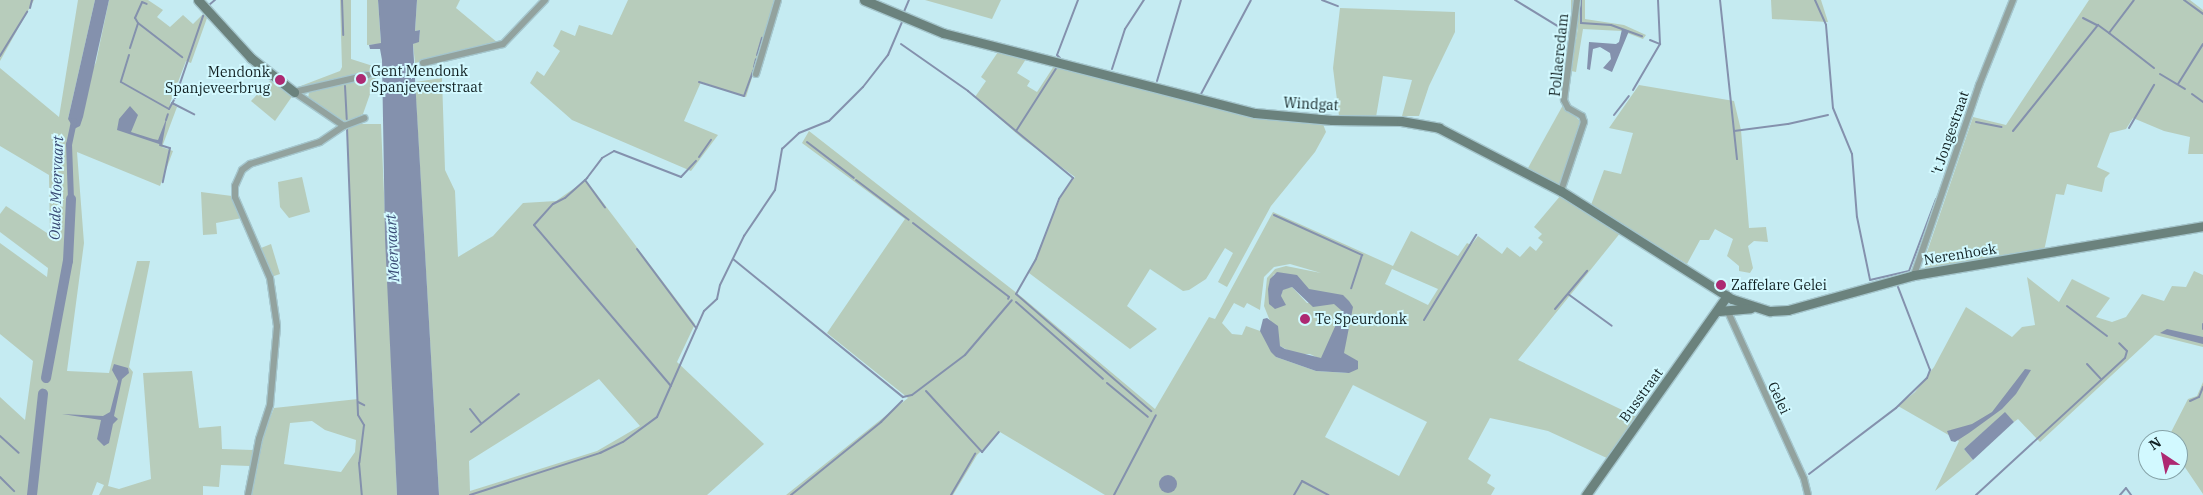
<!DOCTYPE html>
<html>
<head>
<meta charset="utf-8">
<style>
	body { margin:0 }
	#map { position:relative; width:2203px; height:495px; overflow:hidden; background:#c5ebf2; font-family:"IBM Plex Serif",serif }
	div>[style] { position:absolute }
	.green>* { inset:0; background:#b7ccbb }
	.water>* { inset:0; background:#8491ad }
	.round { border-radius:50% }
	.stream>* { height:2px; margin:-1px; padding:0 1px; transform-origin:1px; border-radius:1px; background:#8491ad }
	.canal>* { height:5.5px; margin:-2.75px; padding:0 2.75px; transform-origin:2.75px; border-radius:2.75px; background:#8491ad }
	.river>* { height:10px; margin:-5px; padding:0 5px; transform-origin:5px; border-radius:5px; background:#8491ad }
	.roads { filter:drop-shadow(1px 0 #a5c6cd) drop-shadow(-1px 0 #a5c6cd) drop-shadow(0 1px #a5c6cd) drop-shadow(0 -1px #a5c6cd) }
	.street>* { height:6px; margin:-3px; padding:0 3px; transform-origin:3px; border-radius:3px; background:#92a29e }
	.secondary>* { height:9px; margin:-4.5px; padding:0 4.5px; transform-origin:4.5px; border-radius:4.5px; background:#6b827d }
	.dots>* { width:14px; height:14px; translate:-50% -50%; box-sizing:border-box; border:2px solid #d2f9ff; border-radius:50% }
	span { translate:-50% -50%; white-space:nowrap; text-align:center; line-height:1.15; -webkit-text-stroke:4px #d2f9ff; paint-order:stroke }
	.street-label { font-size:14px; color:#112022 }
	.poi-label { font-size:14px; color:#112022 }
	.left { translate:0 -50%; text-align:left }
	.right { translate:-100% -50%; text-align:right }
	.water-label { font-size:15px; color:#384974; font-style:italic }
	.north { position:absolute; left:2138px; top:430px; width:50px; height:50px; box-sizing:border-box; background:#d2f9ff; border:1px solid #85a2a7; border-radius:50%; rotate:326deg; font-size:14px; font-weight:700; line-height:20px; text-align:center; color:#112022 }
	.north::after { content:''; display:block; margin:auto; width:18px; height:22px; background:#ad2972; clip-path:polygon(50% 0,100% 100%,50% 72%,0 100%) }
</style>
</head>
<body>
<div id="map">
	<div class="green">
		<i style="clip-path:polygon(0 0,34px 0,0 61px)"></i>
		<i style="clip-path:polygon(78px 0,95px 0,68px 119px,96px 62px,109px 0,148px 0,163px 10px,157px 17px,170px 27px,183px 15px,193px 24px,204px 13px,207px 18px,191px 63px,186px 61px,170px 103px,177px 107px,162px 147px,173px 151px,160px 186px,77px 152px,84px 243px,67px 371px,109px 373px,137px 261px,150px 261px,129px 367px,133px 372px,108px 486px,119px 489px,151px 479px,143px 373px,192px 371px,199px 428px,221px 426px,222px 449px,253px 450px,250px 466px,221px 465px,219px 487px,203px 486px,203px 495px,99px 495px,104px 485px,97px 482px,92px 495px,0 495px,0 397px,25px 420px,33px 361px,0 334px,0 243px,47px 277px,48px 268px,0 232px,0 214px,6px 206px,50px 235px,49px 175px,0 146px,0 68px,59px 117px)"></i>
		<i style="clip-path:polygon(340px 0,351px 0,351px 59px,373px 66px,375px 71px,298px 87px,340px 71px,342px 67px)"></i>
		<i style="clip-path:polygon(367px 0,378px 0,381px 44px,367px 45px)"></i>
		<i style="clip-path:polygon(417px 0,460px 0,456px 8px,498px 43px,415px 63px,413px 44px,419px 41px,420px 30px,415px 31px)"></i>
		<i style="clip-path:polygon(628px 0,776px 0,746px 97px,701px 82px,684px 121px,718px 135px,691px 171px,572px 120px,530px 83px,537px 71px,544px 76px,560px 51px,553px 46px,561px 30px,575px 36px,579px 25px,612px 35px)"></i>
		<i style="clip-path:polygon(925px 0,1001px 0,992px 19px)"></i>
		<i style="clip-path:polygon(1571px 0,1585px 0,1585px 19px,1624px 25px,1646px 35px,1643px 39px,1622px 31px,1583px 29px,1576px 72px,1571px 71px,1578px 27px,1571px 25px)"></i>
		<i style="clip-path:polygon(1771px 0,1821px 0,1828px 22px,1772px 19px)"></i>
		<i style="clip-path:polygon(2089px 0,2190px 0,2203px 10px,2203px 154px,2188px 154px,2190px 137px,2164px 131px,2133px 118px,2126px 129px,2110px 133px,2097px 167px,2110px 173px,2105px 178px,2102px 192px,2067px 184px,2064px 195px,2056px 194px,2044px 251px,1925px 268px,1924px 261px,1973px 117px,2006px 125px)"></i>
		<i style="clip-path:polygon(1340px 8px,1455px 12px,1455px 32px,1429px 86px,1419px 116px,1402px 116px,1412px 80px,1383px 76px,1376px 117px,1339px 116px,1333px 68px)"></i>
		<i style="clip-path:polygon(998px 52px,1026px 59px,1017px 73px,1030px 81px,1027px 86px,1037px 92px,1054px 66px,1243px 113px,1323px 124px,1326px 132px,1315px 152px,1271px 206px,1227px 287px,1218px 282px,1233px 253px,1225px 248px,1206px 279px,1189px 290px,1183px 291px,1150px 269px,1127px 306px,1157px 329px,1130px 349px,1029px 273px,1062px 194px,1075px 177px,1023px 139px,975px 97px,986px 81px,981px 77px)"></i>
		<i style="clip-path:polygon(376px 77px,363px 114px,346px 122px,308px 99px,309px 92px)"></i>
		<i style="clip-path:polygon(evenodd,442px 78px,445px 170px,455px 191px,458px 257px,493px 236px,523px 203px,556px 201px,586px 180px,695px 324px,677px 362px,764px 444px,707px 495px,439px 495px,415px 82px,442px 78px,599px 379px,640px 426px,597px 451px,470px 491px,469px 461px,599px 379px)"></i>
		<i style="clip-path:polygon(270px 81px,293px 95px,275px 121px,251px 101px)"></i>
		<i style="clip-path:polygon(1639px 85px,1734px 101px,1741px 130px,1749px 228px,1766px 227px,1768px 242px,1754px 241px,1748px 246px,1753px 268px,1750px 273px,1739px 271px,1739px 266px,1727px 256px,1733px 239px,1715px 229px,1709px 240px,1700px 240px,1687px 264px,1591px 205px,1604px 170px,1621px 174px,1633px 133px,1609px 128px)"></i>
		<i style="clip-path:polygon(1563px 105px,1580px 121px,1561px 183px,1557px 186px,1528px 168px)"></i>
		<i style="clip-path:polygon(evenodd,360px 124px,381px 124px,397px 495px,251px 495px,261px 441px,274px 408px,358px 399px,347px 128px,360px 124px,312px 421px,325px 430px,356px 440px,355px 452px,341px 472px,284px 464px,290px 423px,312px 421px)"></i>
		<i style="clip-path:polygon(evenodd,809px 131px,1023px 298px,1155px 409px,1209px 317px,1215px 319px,1273px 212px,1393px 266px,1411px 231px,1458px 256px,1467px 243px,1471px 245px,1478px 236px,1502px 254px,1507px 247px,1520px 257px,1530px 246px,1536px 251px,1543px 242px,1538px 238px,1542px 234px,1534px 227px,1561px 195px,1621px 232px,1518px 360px,1639px 418px,1609px 459px,1548px 431px,1490px 418px,1468px 459px,1491px 475px,1487px 483px,1495px 488px,1491px 495px,1105px 495px,1000px 432px,977px 455px,953px 495px,786px 495px,908px 398px,827px 333px,905px 219px,802px 143px,809px 131px,1290px 264px,1321px 273px,1286px 266px,1275px 269px,1267px 278px,1264px 306px,1280px 346px,1295px 354px,1310px 354px,1348px 373px,1316px 371px,1276px 357px,1263px 332px,1246px 326px,1242px 335px,1232px 334px,1222px 323px,1234px 303px,1244px 308px,1247px 303px,1260px 310px,1264px 277px,1274px 267px,1290px 264px,809px 131px,1392px 269px,1438px 289px,1428px 305px,1385px 284px,1392px 269px,809px 131px,1274px 274px,1319px 302px,1307px 303px,1292px 287px,1283px 289px,1281px 296px,1269px 304px,1269px 284px,1274px 274px,809px 131px,1353px 385px,1427px 422px,1399px 476px,1325px 437px,1353px 385px)"></i>
		<i style="clip-path:polygon(302px 177px,310px 212px,289px 218px,280px 207px,278px 182px)"></i>
		<i style="clip-path:polygon(201px 192px,232px 196px,242px 218px,216px 223px,217px 234px,203px 235px)"></i>
		<i style="clip-path:polygon(271px 244px,280px 274px,271px 277px,261px 248px)"></i>
		<i style="clip-path:polygon(2194px 271px,2203px 275px,2203px 347px,2155px 335px,2040px 442px,2018px 419px,2014px 422px,2005px 413px,1964px 449px,1973px 460px,1935px 491px,1959px 441px,1898px 406px,1915px 392px,1934px 367px,1966px 307px,2012px 337px,2022px 327px,2035px 325px,2027px 277px,2059px 302px,2072px 279px,2110px 298px,2096px 317px,2112px 322px,2126px 317px,2142px 294px,2164px 301px,2172px 286px,2186px 287px)"></i>
		<i style="clip-path:polygon(2203px 382px,2203px 494px,2178px 457px,2178px 440px,2167px 440px,2188px 399px,2197px 396px)"></i>
	</div>
	<div class="water">
		<i style="clip-path:polygon(95px 0,109px 0,83px 117px,80px 126px,74px 129px,68px 119px)"></i>
		<i style="clip-path:polygon(378px 0,417px 0,415px 31px,420px 30px,419px 42px,413px 44px,439px 495px,397px 495px,385px 238px,382px 60px,380px 49px,370px 49px,369px 45px,381px 43px)"></i>
		<i style="clip-path:polygon(1622px 29px,1629px 31px,1612px 72px,1603px 68px,1611px 59px,1610px 53px,1600px 47px,1593px 49px,1590px 70px,1587px 69px,1589px 42px,1616px 44px,1619px 42px)"></i>
		<i style="clip-path:polygon(130px 106px,138px 115px,131px 132px,153px 139px,158px 140px,167px 117px,162px 145px,117px 130px,119px 119px)"></i>
		<i style="clip-path:polygon(1277px 272px,1297px 275px,1309px 289px,1343px 295px,1349px 301px,1353px 307px,1344px 353px,1358px 361px,1358px 369px,1349px 373px,1316px 371px,1276px 357px,1271px 352px,1260px 331px,1263px 319px,1267px 318px,1278px 326px,1280px 346px,1285px 349px,1321px 358px,1342px 311px,1334px 304px,1313px 307px,1292px 287px,1283px 290px,1281px 296px,1286px 305px,1275px 309px,1269px 304px,1268px 289px,1270px 279px)"></i>
		<i style="clip-path:polygon(2167px 329px,2203px 337px,2203px 344px,2160px 333px)"></i>
		<i style="clip-path:polygon(114px 364px,128px 368px,129px 373px,122px 379px,114px 416px,118px 419px,113px 424px,109px 443px,104px 446px,97px 439px,101px 420px,62px 414px,103px 416px,110px 412px,118px 381px,112px 370px)"></i>
		<i style="clip-path:polygon(2025px 369px,2031px 370px,2016px 394px,2002px 409px,1969px 433px,1955px 442px,1951px 441px,1947px 431px,1972px 424px,1992px 412px)"></i>
		<i style="clip-path:polygon(2005px 412px,2014px 422px,1973px 460px,1964px 449px)"></i>
		<i class="round" style="left:1159px;top:475px;width:18px;height:18px"></i>
	</div>
	<div class="stream">
		<i style="left:342px;top:0;width:35px;rotate:88deg"></i>
		<i style="left:1322px;top:0;width:17px;rotate:21deg"></i>
		<i style="left:1515px;top:0;width:63px;rotate:31.4deg"></i>
		<i style="left:1581px;top:0;width:23px;rotate:90deg"></i>
		<i style="left:1581px;top:23px;width:30px;rotate:4deg"></i>
		<i style="left:1611px;top:25px;width:33px;rotate:20deg"></i>
		<i style="left:1720px;top:0;width:160px;rotate:83.9deg"></i>
		<i style="left:1815px;top:0;width:27px;rotate:66deg"></i>
		<i style="left:1826px;top:25px;width:83px;rotate:85.2deg"></i>
		<i style="left:1833px;top:108px;width:50px;rotate:67.6deg"></i>
		<i style="left:1852px;top:154px;width:63px;rotate:85.5deg"></i>
		<i style="left:1857px;top:217px;width:64px;rotate:78.3deg"></i>
		<i style="left:1870px;top:280px;width:40px;rotate:-13deg"></i>
		<i style="left:1909px;top:271px;width:77px;rotate:-69.4deg"></i>
		<i style="left:2184px;top:0;width:24px;rotate:36deg"></i>
		<i style="left:209px;top:5px;width:8px;rotate:-40deg"></i>
		<i style="left:30px;top:8px;width:8px;rotate:-76deg"></i>
		<i style="left:903px;top:14px;width:15px;rotate:-67deg"></i>
		<i style="left:2083px;top:18px;width:16px;rotate:27deg"></i>
		<i style="left:138px;top:23px;width:6px;rotate:-121deg"></i>
		<i style="left:135px;top:18px;width:17px;rotate:-66deg"></i>
		<i style="left:142px;top:2px;width:5px;rotate:22deg"></i>
		<i style="left:2109px;top:33px;width:57px;rotate:37.9deg"></i>
		<i style="left:1650px;top:40px;width:11px;rotate:22deg"></i>
		<i style="left:1660px;top:44px;width:44px;rotate:-92.6deg"></i>
		<i style="left:901px;top:44px;width:82px;rotate:35deg"></i>
		<i style="left:968px;top:91px;width:62px;rotate:39.8deg"></i>
		<i style="left:130px;top:48px;width:26px;rotate:-72deg"></i>
		<i style="left:138px;top:23px;width:56px;rotate:37.7deg"></i>
		<i style="left:129px;top:55px;width:28px;rotate:107deg"></i>
		<i style="left:121px;top:82px;width:55px;rotate:29.4deg"></i>
		<i style="left:169px;top:109px;width:10px;rotate:-61deg"></i>
		<i style="left:757px;top:55px;width:18px;rotate:-74deg"></i>
		<i style="left:0;top:56px;width:52px;rotate:-58.5deg"></i>
		<i style="left:1060px;top:58px;width:4px;rotate:-135deg"></i>
		<i style="left:1057px;top:55px;width:59px;rotate:-69.1deg"></i>
		<i style="left:754px;top:67px;width:8px;rotate:-76deg"></i>
		<i style="left:1057px;top:67px;width:76px;rotate:122.6deg"></i>
		<i style="left:1016px;top:131px;width:74px;rotate:39.5deg"></i>
		<i style="left:1073px;top:178px;width:25px;rotate:124deg"></i>
		<i style="left:1059px;top:199px;width:64px;rotate:111deg"></i>
		<i style="left:1036px;top:259px;width:40px;rotate:119.7deg"></i>
		<i style="left:1016px;top:294px;width:179px;rotate:40.9deg"></i>
		<i style="left:1112px;top:69px;width:42px;rotate:-72deg"></i>
		<i style="left:1125px;top:29px;width:35px;rotate:-57deg"></i>
		<i style="left:2160px;top:74px;width:29px;rotate:31deg"></i>
		<i style="left:1157px;top:81px;width:84px;rotate:-73.5deg"></i>
		<i style="left:699px;top:82px;width:47px;rotate:17.3deg"></i>
		<i style="left:744px;top:96px;width:27px;rotate:-70deg"></i>
		<i style="left:2178px;top:84px;width:47px;rotate:-58deg"></i>
		<i style="left:345px;top:86px;width:33px;rotate:87deg"></i>
		<i style="left:1633px;top:90px;width:53px;rotate:-59.6deg"></i>
		<i style="left:1201px;top:94px;width:106px;rotate:-62deg"></i>
		<i style="left:2192px;top:94px;width:14px;rotate:36deg"></i>
		<i style="left:175px;top:98px;width:87px;rotate:-71.1deg"></i>
		<i style="left:172px;top:103px;width:25px;rotate:27deg"></i>
		<i style="left:1614px;top:115px;width:24px;rotate:-52deg"></i>
		<i style="left:166px;top:120px;width:6px;rotate:-72deg"></i>
		<i style="left:1976px;top:122px;width:26px;rotate:11deg"></i>
		<i style="left:347px;top:128px;width:287px;rotate:87.8deg"></i>
		<i style="left:358px;top:415px;width:12px;rotate:59deg"></i>
		<i style="left:364px;top:425px;width:38px;rotate:97deg"></i>
		<i style="left:359px;top:463px;width:32px;rotate:85deg"></i>
		<i style="left:2129px;top:128px;width:50px;rotate:-59.8deg"></i>
		<i style="left:1734px;top:131px;width:54px;rotate:-7.4deg"></i>
		<i style="left:1788px;top:124px;width:41px;rotate:-12.7deg"></i>
		<i style="left:2013px;top:131px;width:136px;rotate:-51.3deg"></i>
		<i style="left:2098px;top:25px;width:14px;rotate:36deg"></i>
		<i style="left:2109px;top:33px;width:41px;rotate:-52.9deg"></i>
		<i style="left:807px;top:142px;width:59px;rotate:37.5deg"></i>
		<i style="left:160px;top:145px;width:10px;rotate:17deg"></i>
		<i style="left:170px;top:148px;width:35px;rotate:102deg"></i>
		<i style="left:699px;top:157px;width:21px;rotate:-55deg"></i>
		<i style="left:585px;top:180px;width:34px;rotate:54deg"></i>
		<i style="left:856px;top:180px;width:66px;rotate:37deg"></i>
		<i style="left:1274px;top:215px;width:97px;rotate:24.4deg"></i>
		<i style="left:1362px;top:255px;width:35px;rotate:108deg"></i>
		<i style="left:913px;top:223px;width:121px;rotate:37.6deg"></i>
		<i style="left:1009px;top:297px;width:2px;rotate:117deg"></i>
		<i style="left:637px;top:249px;width:99px;rotate:53.2deg"></i>
		<i style="left:733px;top:259px;width:219px;rotate:39.1deg"></i>
		<i style="left:903px;top:397px;width:9px;rotate:-13deg"></i>
		<i style="left:912px;top:395px;width:66px;rotate:-37deg"></i>
		<i style="left:965px;top:355px;width:72px;rotate:-49.5deg"></i>
		<i style="left:1568px;top:294px;width:54px;rotate:36deg"></i>
		<i style="left:1016px;top:302px;width:116px;rotate:41.5deg"></i>
		<i style="left:2067px;top:306px;width:50px;rotate:36.9deg"></i>
		<i style="left:1555px;top:309px;width:50px;rotate:-49.9deg"></i>
		<i style="left:1424px;top:320px;width:100px;rotate:-58.5deg"></i>
		<i style="left:2203px;top:324px;width:5px;rotate:90deg"></i>
		<i style="left:2087px;top:364px;width:21px;rotate:47deg"></i>
		<i style="left:1107px;top:383px;width:53px;rotate:39.7deg"></i>
		<i style="left:671px;top:386px;width:211px;rotate:-130.4deg"></i>
		<i style="left:534px;top:225px;width:28px;rotate:-48deg"></i>
		<i style="left:553px;top:204px;width:13px;rotate:-27deg"></i>
		<i style="left:565px;top:198px;width:30px;rotate:-42deg"></i>
		<i style="left:587px;top:178px;width:25px;rotate:-53deg"></i>
		<i style="left:602px;top:158px;width:14px;rotate:-30deg"></i>
		<i style="left:614px;top:151px;width:72px;rotate:21.2deg"></i>
		<i style="left:681px;top:177px;width:22px;rotate:-47deg"></i>
		<i style="left:926px;top:391px;width:83px;rotate:47.4deg"></i>
		<i style="left:982px;top:452px;width:26px;rotate:-50deg"></i>
		<i style="left:2190px;top:401px;width:10px;rotate:-24deg"></i>
		<i style="left:2199px;top:397px;width:11px;rotate:-68deg"></i>
		<i style="left:358px;top:402px;width:7px;rotate:27deg"></i>
		<i style="left:470px;top:409px;width:18px;rotate:52deg"></i>
		<i style="left:471px;top:432px;width:61px;rotate:-38.4deg"></i>
		<i style="left:0;top:436px;width:25px;rotate:42deg"></i>
		<i style="left:1809px;top:474px;width:109px;rotate:-37.2deg"></i>
		<i style="left:1896px;top:408px;width:43px;rotate:-44.1deg"></i>
		<i style="left:1927px;top:378px;width:9px;rotate:-69deg"></i>
		<i style="left:1930px;top:370px;width:89px;rotate:-111.1deg"></i>
		<i style="left:0;top:477px;width:20px;rotate:45deg"></i>
		<i style="left:470px;top:495px;width:137px;rotate:-17.9deg"></i>
		<i style="left:600px;top:453px;width:25px;rotate:-26deg"></i>
		<i style="left:623px;top:442px;width:42px;rotate:-36.3deg"></i>
		<i style="left:657px;top:417px;width:116px;rotate:-66.1deg"></i>
		<i style="left:704px;top:311px;width:18px;rotate:-43deg"></i>
		<i style="left:717px;top:299px;width:14px;rotate:-78deg"></i>
		<i style="left:720px;top:285px;width:55px;rotate:-63.9deg"></i>
		<i style="left:744px;top:236px;width:55px;rotate:-56deg"></i>
		<i style="left:775px;top:190px;width:42px;rotate:-80.3deg"></i>
		<i style="left:782px;top:149px;width:23px;rotate:-43deg"></i>
		<i style="left:799px;top:133px;width:32px;rotate:-22deg"></i>
		<i style="left:829px;top:121px;width:48px;rotate:-45deg"></i>
		<i style="left:863px;top:87px;width:41px;rotate:-52deg"></i>
		<i style="left:888px;top:55px;width:39px;rotate:-67deg"></i>
		<i style="left:791px;top:495px;width:116px;rotate:-39deg"></i>
		<i style="left:881px;top:422px;width:30px;rotate:-45deg"></i>
		<i style="left:951px;top:495px;width:48px;rotate:-59.7deg"></i>
		<i style="left:1114px;top:495px;width:90px;rotate:-62.3deg"></i>
		<i style="left:1294px;top:495px;width:16px;rotate:-60deg"></i>
		<i style="left:1302px;top:481px;width:30px;rotate:28deg"></i>
		<i style="left:1976px;top:495px;width:202px;rotate:-42.6deg"></i>
		<i style="left:2125px;top:358px;width:7px;rotate:-74deg"></i>
		<i style="left:2127px;top:351px;width:11px;rotate:-135deg"></i>
		<i style="left:2120px;top:495px;width:9px;rotate:-49deg"></i>
		<i style="left:2126px;top:488px;width:9px;rotate:54deg"></i>
	</div>
	<div class="canal">
		<i style="left:71px;top:199px;width:54px;rotate:-92.1deg"></i>
		<i style="left:69px;top:145px;width:24px;rotate:-78deg"></i>
	</div>
	<div class="river">
		<i style="left:46px;top:378px;width:119px;rotate:-79.4deg"></i>
		<i style="left:68px;top:261px;width:62px;rotate:-87.2deg"></i>
		<i style="left:32px;top:495px;width:102px;rotate:-83.8deg"></i>
	</div>
	<div class="roads">
		<div class="street">
			<i style="left:423px;top:63px;width:82px;rotate:-13.4deg"></i>
			<i style="left:503px;top:44px;width:61px;rotate:-46.3deg"></i>
			<i style="left:756px;top:74px;width:77px;rotate:-73.4deg"></i>
			<i style="left:294px;top:92px;width:76px;rotate:-12.9deg"></i>
			<i style="left:294px;top:92px;width:60px;rotate:34.2deg"></i>
			<i style="left:1561px;top:191px;width:73px;rotate:-71.6deg"></i>
			<i style="left:1584px;top:122px;width:6px;rotate:-108deg"></i>
			<i style="left:1582px;top:116px;width:16px;rotate:-150deg"></i>
			<i style="left:1568px;top:108px;width:9px;rotate:-117deg"></i>
			<i style="left:1564px;top:100px;width:101px;rotate:-82.6deg"></i>
			<i style="left:1914px;top:275px;width:201px;rotate:-71.1deg"></i>
			<i style="left:1979px;top:85px;width:92px;rotate:-68.2deg"></i>
			<i style="left:1728px;top:312px;width:183px;rotate:65.5deg"></i>
			<i style="left:1804px;top:479px;width:16px;rotate:76deg"></i>
			<i style="left:248px;top:495px;width:57px;rotate:-78.9deg"></i>
			<i style="left:259px;top:439px;width:36px;rotate:-72deg"></i>
			<i style="left:270px;top:405px;width:79px;rotate:-84.9deg"></i>
			<i style="left:277px;top:326px;width:49px;rotate:-98.3deg"></i>
			<i style="left:270px;top:278px;width:88px;rotate:-113.4deg"></i>
			<i style="left:235px;top:197px;width:11px;rotate:-90deg"></i>
			<i style="left:235px;top:186px;width:17px;rotate:-66deg"></i>
			<i style="left:242px;top:170px;width:10px;rotate:-37deg"></i>
			<i style="left:250px;top:164px;width:73px;rotate:-17.4deg"></i>
			<i style="left:320px;top:142px;width:29px;rotate:-34deg"></i>
			<i style="left:344px;top:126px;width:22px;rotate:-21deg"></i>
		</div>
		<div class="secondary">
			<i style="left:198px;top:0;width:79px;rotate:47.6deg"></i>
			<i style="left:251px;top:58px;width:55px;rotate:38.3deg"></i>
			<i style="left:864px;top:0;width:86px;rotate:22.7deg"></i>
			<i style="left:943px;top:33px;width:322px;rotate:14.4deg"></i>
			<i style="left:1255px;top:113px;width:77px;rotate:5.2deg"></i>
			<i style="left:1332px;top:120px;width:69px;rotate:0.8deg"></i>
			<i style="left:1401px;top:121px;width:39px;rotate:10deg"></i>
			<i style="left:1439px;top:128px;width:137px;rotate:27.3deg"></i>
			<i style="left:1561px;top:191px;width:202px;rotate:32.3deg"></i>
			<i style="left:1732px;top:299px;width:40px;rotate:18deg"></i>
			<i style="left:1770px;top:311px;width:18px;rotate:-3deg"></i>
			<i style="left:1788px;top:310px;width:131px;rotate:-15.5deg"></i>
			<i style="left:1914px;top:275px;width:293px;rotate:-9.6deg"></i>
			<i style="left:1719px;top:311px;width:32px;rotate:-5deg"></i>
			<i style="left:1586px;top:495px;width:244px;rotate:-54.7deg"></i>
		</div>
	</div>
	<div class="dots">
		<i style="left:361px;top:79px;background:#ad2972"></i>
		<i style="left:280px;top:80px;background:#ad2972"></i>
		<i style="left:1721px;top:285px;background:#ad2972"></i>
		<i style="left:1305px;top:319px;background:#ad2972"></i>
	</div>
	<div class="street-label">
		<span style="left:1559px;top:55px;rotate:-84deg">Pollaeredam</span>
		<span style="left:1311px;top:104px;rotate:3deg">Windgat</span>
		<span style="left:1950px;top:133px;rotate:-71deg">'t Jongestraat</span>
		<span style="left:1960px;top:254px;rotate:-9deg">Nerenhoek</span>
		<span style="left:1641px;top:395px;rotate:-54deg">Busstraat</span>
		<span style="left:1779px;top:398px;rotate:65deg">Gelei</span>
	</div>
	<div class="poi-label">
		<span class="left" style="left:371px;top:79px">Gent Mendonk<br>Spanjeveerstraat</span>
		<span class="right" style="left:270px;top:80px">Mendonk<br>Spanjeveerbrug</span>
		<span class="left" style="left:1731px;top:285px">Zaffelare Gelei</span>
		<span class="left" style="left:1315px;top:319px">Te Speurdonk</span>
	</div>
	<div class="water-label">
		<span style="left:56px;top:188px;rotate:-88deg">Oude Moervaart</span>
		<span style="left:392px;top:248px;rotate:-93deg">Moervaart</span>
	</div>
	<div class="north">N</div>
</div>
</body>
</html>
